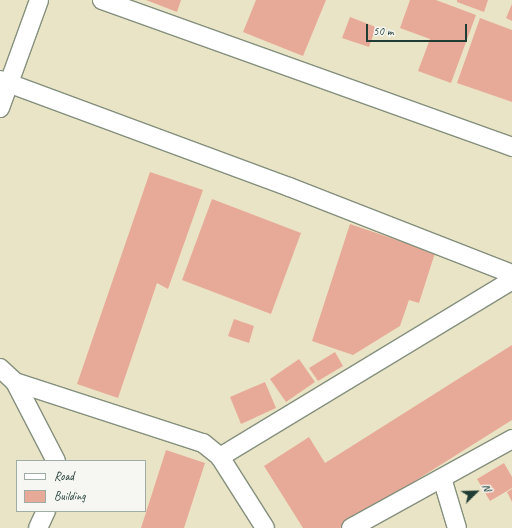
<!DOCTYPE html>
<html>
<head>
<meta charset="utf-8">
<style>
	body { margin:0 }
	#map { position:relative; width:512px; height:528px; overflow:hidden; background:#eae4c6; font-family:Caveat,sans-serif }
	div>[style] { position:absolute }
	.building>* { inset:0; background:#e8aa98 }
	.roads { filter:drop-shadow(1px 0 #84907d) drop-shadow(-1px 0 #84907d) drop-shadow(0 1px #84907d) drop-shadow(0 -1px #84907d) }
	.minor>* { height:18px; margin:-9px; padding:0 9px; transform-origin:9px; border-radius:9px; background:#fff }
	span { translate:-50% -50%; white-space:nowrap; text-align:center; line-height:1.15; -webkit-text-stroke:4px #f6f6f2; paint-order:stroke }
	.legend { position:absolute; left:16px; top:460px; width:130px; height:52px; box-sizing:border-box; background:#f6f6f2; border:1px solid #a0aca6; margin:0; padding:5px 7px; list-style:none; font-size:12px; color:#1f3d34 }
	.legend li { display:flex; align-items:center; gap:8px; height:20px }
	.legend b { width:20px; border:1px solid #a0aca6 }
	.north { position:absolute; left:456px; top:472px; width:40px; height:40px; -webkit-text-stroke:3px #f6f6f2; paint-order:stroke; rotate:67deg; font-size:11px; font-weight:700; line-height:16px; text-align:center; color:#1f3d34 }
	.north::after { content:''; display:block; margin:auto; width:14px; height:18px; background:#1f3d34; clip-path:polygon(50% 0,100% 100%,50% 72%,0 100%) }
	.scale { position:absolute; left:366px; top:24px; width:101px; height:18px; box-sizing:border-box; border:2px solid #1f3d34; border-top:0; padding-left:5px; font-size:12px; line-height:14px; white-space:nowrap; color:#1f3d34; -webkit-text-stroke:3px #f6f6f2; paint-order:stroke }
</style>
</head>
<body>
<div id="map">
	<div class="building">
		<i style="clip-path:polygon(146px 0,181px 0,177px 12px)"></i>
		<i style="clip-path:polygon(256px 0,326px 0,303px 56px,243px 32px)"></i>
		<i style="clip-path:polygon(410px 0,436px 0,476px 15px,451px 83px,418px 71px,430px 39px,400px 28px)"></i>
		<i style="clip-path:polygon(457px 0,488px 0,484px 12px,457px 2px)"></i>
		<i style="clip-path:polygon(512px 4px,512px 21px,506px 18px)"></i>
		<i style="clip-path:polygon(350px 17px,376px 27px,369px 47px,342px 38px)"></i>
		<i style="clip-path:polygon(480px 18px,512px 30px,512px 102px,457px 83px)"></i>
		<i style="clip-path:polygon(150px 172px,203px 190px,168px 289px,157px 283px,118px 398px,77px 384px)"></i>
		<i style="clip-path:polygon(212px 199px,301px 233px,271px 314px,182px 280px)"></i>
		<i style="clip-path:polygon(350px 224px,435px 253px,419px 303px,409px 300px,400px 326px,353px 355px,312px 341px)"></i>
		<i style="clip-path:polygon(234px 319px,254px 326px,249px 343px,228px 336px)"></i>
		<i style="clip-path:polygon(512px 345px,512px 420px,340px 528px,303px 528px,264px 466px,309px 437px,325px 463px)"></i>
		<i style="clip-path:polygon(335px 352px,343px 366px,318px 381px,309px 368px)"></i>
		<i style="clip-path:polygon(299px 359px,315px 382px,286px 402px,270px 379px)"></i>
		<i style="clip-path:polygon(265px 382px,276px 408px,241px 424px,230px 397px)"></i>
		<i style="clip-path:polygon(166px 450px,205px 463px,184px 528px,141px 528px)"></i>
		<i style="clip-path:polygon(504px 463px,512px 477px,512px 488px,490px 501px,477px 479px)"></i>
		<i style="clip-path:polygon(512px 489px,512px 502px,507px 492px)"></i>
	</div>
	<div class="roads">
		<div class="minor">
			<i style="left:102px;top:0;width:436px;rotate:19.7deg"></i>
			<i style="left:0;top:80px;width:308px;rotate:20.3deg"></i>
			<i style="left:289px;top:187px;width:239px;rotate:21.3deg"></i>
			<i style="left:0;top:108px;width:115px;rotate:-70.1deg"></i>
			<i style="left:0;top:368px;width:21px;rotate:43deg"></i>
			<i style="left:15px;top:382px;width:198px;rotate:18deg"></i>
			<i style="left:203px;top:443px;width:22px;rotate:39deg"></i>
			<i style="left:220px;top:457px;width:84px;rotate:57.6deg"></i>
			<i style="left:15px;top:382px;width:89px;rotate:62.6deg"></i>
			<i style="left:220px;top:457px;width:341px;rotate:-31.2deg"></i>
			<i style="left:442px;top:478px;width:52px;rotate:73.3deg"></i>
			<i style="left:38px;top:528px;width:19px;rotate:-65deg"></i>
			<i style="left:351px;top:528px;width:184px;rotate:-28.9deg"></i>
		</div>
	</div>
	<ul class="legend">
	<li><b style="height:5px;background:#fff"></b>Road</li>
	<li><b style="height:11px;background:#e8aa98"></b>Building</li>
	</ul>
	<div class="north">N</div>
	<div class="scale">50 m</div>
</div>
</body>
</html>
